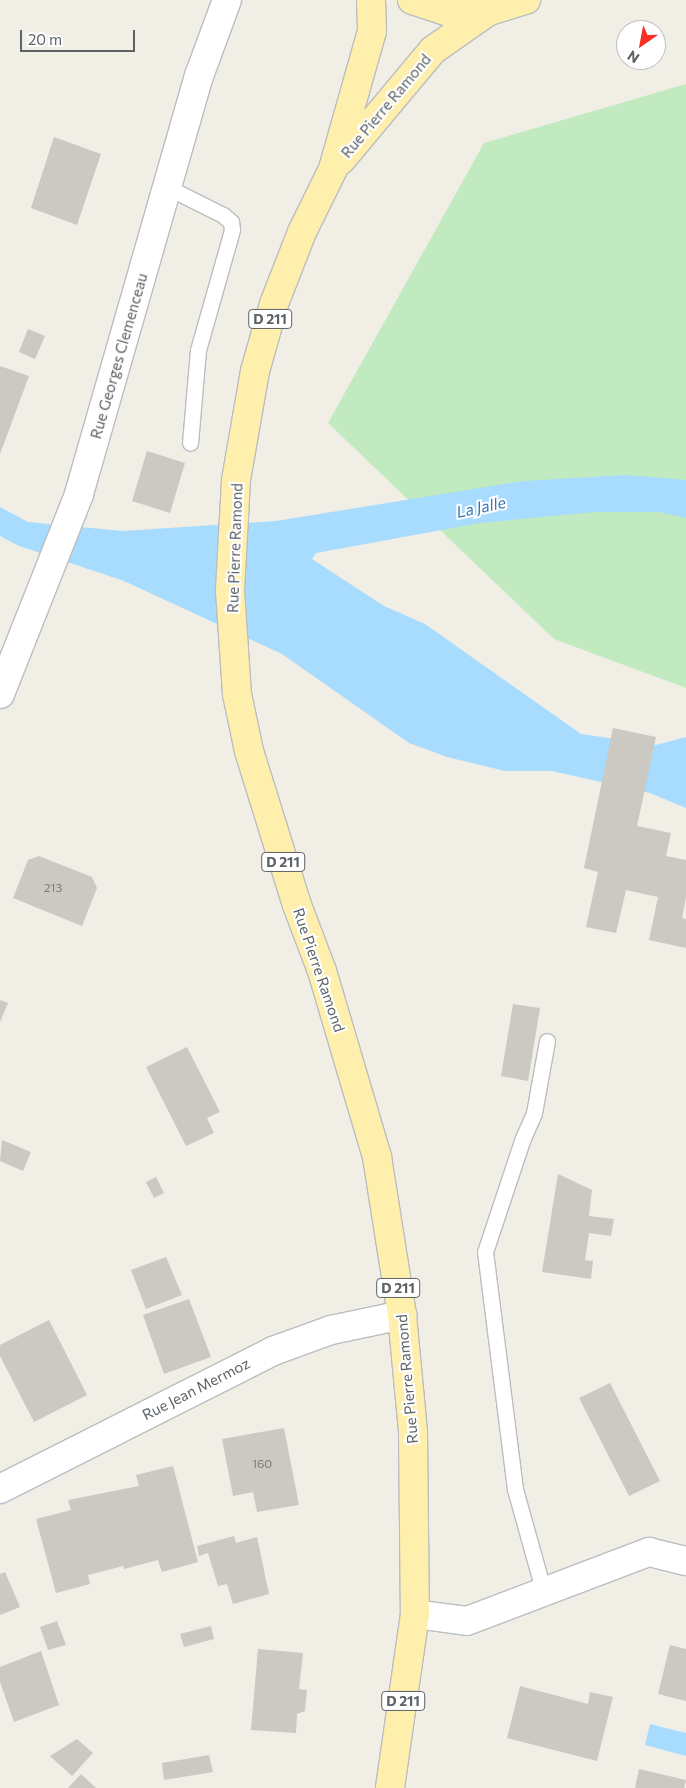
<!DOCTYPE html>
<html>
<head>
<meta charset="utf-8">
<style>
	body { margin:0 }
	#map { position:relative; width:686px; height:1788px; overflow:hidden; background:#f1eee5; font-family:Commissioner,sans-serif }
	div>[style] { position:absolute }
	.green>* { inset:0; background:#c1eac0 }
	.water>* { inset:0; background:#a7dcff }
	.building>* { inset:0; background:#ccc8c2 }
	.roads { filter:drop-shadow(1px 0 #babdc2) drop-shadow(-1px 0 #babdc2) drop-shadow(0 1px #babdc2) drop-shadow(0 -1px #babdc2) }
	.service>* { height:15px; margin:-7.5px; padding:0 7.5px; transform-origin:7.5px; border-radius:7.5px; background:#fff }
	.minor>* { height:28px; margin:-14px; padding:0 14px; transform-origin:14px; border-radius:14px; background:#fff }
	.tertiary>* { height:28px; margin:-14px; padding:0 14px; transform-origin:14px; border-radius:14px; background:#fff }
	.primary>* { height:28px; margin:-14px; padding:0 14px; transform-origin:14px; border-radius:14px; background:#ffefac }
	span { translate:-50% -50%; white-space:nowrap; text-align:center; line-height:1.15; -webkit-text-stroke:4px #fff; paint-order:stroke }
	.number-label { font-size:12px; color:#797c7e }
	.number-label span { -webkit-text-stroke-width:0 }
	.shield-label span { padding:1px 4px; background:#fff; border:1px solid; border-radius:4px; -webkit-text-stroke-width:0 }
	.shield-label { font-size:14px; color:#5d6267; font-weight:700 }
	.street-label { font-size:15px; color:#5d6267 }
	.water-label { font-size:16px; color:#3777b2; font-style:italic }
	.north { position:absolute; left:616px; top:20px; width:50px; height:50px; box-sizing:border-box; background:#fff; border:1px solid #bec0c2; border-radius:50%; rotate:213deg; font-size:14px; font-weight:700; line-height:20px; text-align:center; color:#5d6267 }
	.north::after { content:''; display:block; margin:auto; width:18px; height:22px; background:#f82d23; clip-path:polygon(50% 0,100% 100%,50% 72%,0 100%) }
	.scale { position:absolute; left:20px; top:30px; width:115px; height:22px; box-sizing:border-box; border:2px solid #5d6267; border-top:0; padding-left:6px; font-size:15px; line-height:18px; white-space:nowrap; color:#5d6267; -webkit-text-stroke:4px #fff; paint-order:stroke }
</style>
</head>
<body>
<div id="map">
	<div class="green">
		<i style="clip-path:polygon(686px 84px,686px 688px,554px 639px,328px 423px,484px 143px)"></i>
	</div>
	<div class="water">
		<i style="clip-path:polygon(627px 475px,686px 480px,686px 518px,659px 512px,595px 512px,480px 523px,316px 553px,312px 559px,384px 606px,425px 624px,581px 734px,656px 745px,686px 737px,686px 808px,650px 793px,552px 771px,505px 771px,447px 757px,409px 743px,282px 654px,124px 581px,19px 546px,0 536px,0 507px,28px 522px,123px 531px,276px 521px,523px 481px)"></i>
		<i style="clip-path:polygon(650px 1724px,686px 1733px,686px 1756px,645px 1745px)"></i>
	</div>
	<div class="building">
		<i style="clip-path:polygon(54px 137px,101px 154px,77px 225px,31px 208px)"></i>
		<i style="clip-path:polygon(28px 329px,45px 336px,35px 359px,19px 352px)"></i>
		<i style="clip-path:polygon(0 366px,29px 376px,0 454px)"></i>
		<i style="clip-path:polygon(147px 451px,185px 463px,170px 513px,132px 501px)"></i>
		<i style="clip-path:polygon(613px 728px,656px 737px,637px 826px,671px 833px,666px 856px,686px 860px,686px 897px,682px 918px,686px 919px,686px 948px,649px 940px,658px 897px,626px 890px,616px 933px,586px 927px,598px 872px,584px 868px)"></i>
		<i style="clip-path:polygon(39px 856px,92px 877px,97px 888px,82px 926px,13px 898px,28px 860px)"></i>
		<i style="clip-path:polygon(0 1000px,8px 1003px,0 1022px)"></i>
		<i style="clip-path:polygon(513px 1004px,540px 1008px,528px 1081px,501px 1076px)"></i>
		<i style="clip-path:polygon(187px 1047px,220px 1112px,207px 1118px,214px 1133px,186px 1146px,146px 1067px)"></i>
		<i style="clip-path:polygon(2px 1140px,31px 1152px,23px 1171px,0 1161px)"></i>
		<i style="clip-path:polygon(558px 1174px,592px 1190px,589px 1216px,614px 1219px,611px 1236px,589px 1233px,585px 1260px,593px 1261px,591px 1279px,542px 1272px)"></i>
		<i style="clip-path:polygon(156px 1177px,164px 1193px,154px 1198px,146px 1182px)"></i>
		<i style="clip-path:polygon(166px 1257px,182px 1295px,146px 1309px,131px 1270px)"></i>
		<i style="clip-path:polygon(189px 1299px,211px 1357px,164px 1374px,143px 1315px)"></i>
		<i style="clip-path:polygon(49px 1320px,87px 1395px,34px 1422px,0 1356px,0 1345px)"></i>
		<i style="clip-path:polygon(610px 1383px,660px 1481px,629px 1496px,579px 1398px)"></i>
		<i style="clip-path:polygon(284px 1428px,299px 1505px,257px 1512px,253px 1492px,233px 1496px,222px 1439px)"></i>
		<i style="clip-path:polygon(173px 1466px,198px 1562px,162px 1572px,158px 1560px,124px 1569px,123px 1566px,88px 1575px,90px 1584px,56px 1593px,36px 1519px,71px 1510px,68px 1500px,139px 1486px,136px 1475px)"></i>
		<i style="clip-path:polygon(234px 1536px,236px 1543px,257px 1537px,269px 1594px,233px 1604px,227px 1584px,218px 1586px,208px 1553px,199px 1556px,197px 1546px)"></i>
		<i style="clip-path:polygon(5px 1572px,20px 1607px,0 1615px,0 1574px)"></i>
		<i style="clip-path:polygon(57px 1621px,66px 1645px,48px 1650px,40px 1627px)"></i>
		<i style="clip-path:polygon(211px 1626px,214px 1639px,184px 1647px,180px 1634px)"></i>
		<i style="clip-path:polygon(670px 1645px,686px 1649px,686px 1701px,658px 1694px)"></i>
		<i style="clip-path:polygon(258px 1649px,303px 1653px,299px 1689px,307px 1690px,305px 1711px,297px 1714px,296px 1733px,251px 1730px)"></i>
		<i style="clip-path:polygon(41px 1651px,59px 1705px,14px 1722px,0 1682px,0 1667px)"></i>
		<i style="clip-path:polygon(520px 1686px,588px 1704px,590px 1692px,613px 1697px,597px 1761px,507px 1738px)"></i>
		<i style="clip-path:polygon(77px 1739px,93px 1753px,72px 1776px,50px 1756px)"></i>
		<i style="clip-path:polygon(209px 1755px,213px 1772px,164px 1780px,162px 1763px)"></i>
		<i style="clip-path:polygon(639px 1769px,686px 1780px,684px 1788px,635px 1788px)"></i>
		<i style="clip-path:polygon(81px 1774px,96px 1788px,68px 1788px)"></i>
	</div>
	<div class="roads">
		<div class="service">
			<i style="left:169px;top:188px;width:60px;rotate:26.6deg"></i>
			<i style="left:223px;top:215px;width:11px;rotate:41deg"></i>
			<i style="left:231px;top:222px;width:8px;rotate:83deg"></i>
			<i style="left:232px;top:230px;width:125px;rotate:105.8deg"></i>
			<i style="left:198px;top:350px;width:93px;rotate:94.9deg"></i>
			<i style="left:544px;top:1593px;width:108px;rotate:-105.6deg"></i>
			<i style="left:515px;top:1489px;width:239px;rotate:-97.2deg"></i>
			<i style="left:485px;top:1252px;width:120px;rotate:-71.6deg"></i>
			<i style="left:523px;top:1138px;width:27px;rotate:-66deg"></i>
			<i style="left:534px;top:1113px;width:73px;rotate:-79.8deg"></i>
		</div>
		<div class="minor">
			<i style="left:0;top:1489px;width:306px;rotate:-26.8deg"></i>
			<i style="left:273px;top:1351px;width:62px;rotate:-19.9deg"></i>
			<i style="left:331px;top:1330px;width:73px;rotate:-11.9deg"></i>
			<i style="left:415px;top:1614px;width:52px;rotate:7.7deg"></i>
			<i style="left:467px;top:1621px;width:195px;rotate:-20.8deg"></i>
			<i style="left:649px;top:1552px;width:38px;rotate:14deg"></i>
		</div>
		<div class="tertiary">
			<i style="left:0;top:694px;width:215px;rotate:-68.4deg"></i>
			<i style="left:79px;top:494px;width:435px;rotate:-74deg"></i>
			<i style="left:199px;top:76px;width:81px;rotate:-69.8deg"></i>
		</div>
		<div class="primary">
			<i style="left:371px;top:0;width:31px;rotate:88deg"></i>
			<i style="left:372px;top:31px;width:143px;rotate:105.8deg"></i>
			<i style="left:333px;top:169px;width:70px;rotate:116.2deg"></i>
			<i style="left:302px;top:232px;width:77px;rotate:111.3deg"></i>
			<i style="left:274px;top:304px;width:70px;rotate:105.8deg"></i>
			<i style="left:255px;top:371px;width:111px;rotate:99.9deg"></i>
			<i style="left:236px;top:480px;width:111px;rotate:93.1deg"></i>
			<i style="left:230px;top:591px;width:103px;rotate:86.1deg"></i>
			<i style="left:237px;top:694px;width:58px;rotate:78.1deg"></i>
			<i style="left:249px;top:751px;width:161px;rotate:72.7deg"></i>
			<i style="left:297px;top:905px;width:71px;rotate:69.3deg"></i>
			<i style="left:322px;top:971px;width:194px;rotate:73.5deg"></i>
			<i style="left:377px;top:1157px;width:160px;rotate:81deg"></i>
			<i style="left:402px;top:1315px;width:118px;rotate:84.6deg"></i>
			<i style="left:413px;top:1432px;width:182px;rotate:89.4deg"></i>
			<i style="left:415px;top:1614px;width:176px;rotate:98.2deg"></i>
			<i style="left:412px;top:0;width:36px;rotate:18deg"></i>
			<i style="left:446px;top:11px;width:43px"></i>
			<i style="left:489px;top:11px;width:39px;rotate:-17deg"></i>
			<i style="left:341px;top:160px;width:143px;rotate:-50.1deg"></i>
			<i style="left:433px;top:50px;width:68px;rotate:-34.9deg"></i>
		</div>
	</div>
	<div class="number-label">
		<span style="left:53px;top:888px">213</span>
		<span style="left:262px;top:1464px">160</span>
	</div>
	<div class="shield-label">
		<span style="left:270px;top:319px">D 211</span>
		<span style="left:283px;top:862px">D 211</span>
		<span style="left:398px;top:1288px">D 211</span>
		<span style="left:403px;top:1701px">D 211</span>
	</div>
	<div class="street-label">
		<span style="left:386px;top:106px;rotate:-50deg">Rue Pierre Ramond</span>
		<span style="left:119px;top:356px;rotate:-74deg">Rue Georges Clemenceau</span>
		<span style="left:235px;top:548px;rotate:-88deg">Rue Pierre Ramond</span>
		<span style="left:319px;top:970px;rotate:71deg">Rue Pierre Ramond</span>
		<span style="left:407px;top:1379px;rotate:-95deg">Rue Pierre Ramond</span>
		<span style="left:196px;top:1389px;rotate:-27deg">Rue Jean Mermoz</span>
	</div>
	<div class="water-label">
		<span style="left:481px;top:507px;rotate:-12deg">La Jalle</span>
	</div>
	<div class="north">N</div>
	<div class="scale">20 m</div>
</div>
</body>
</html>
